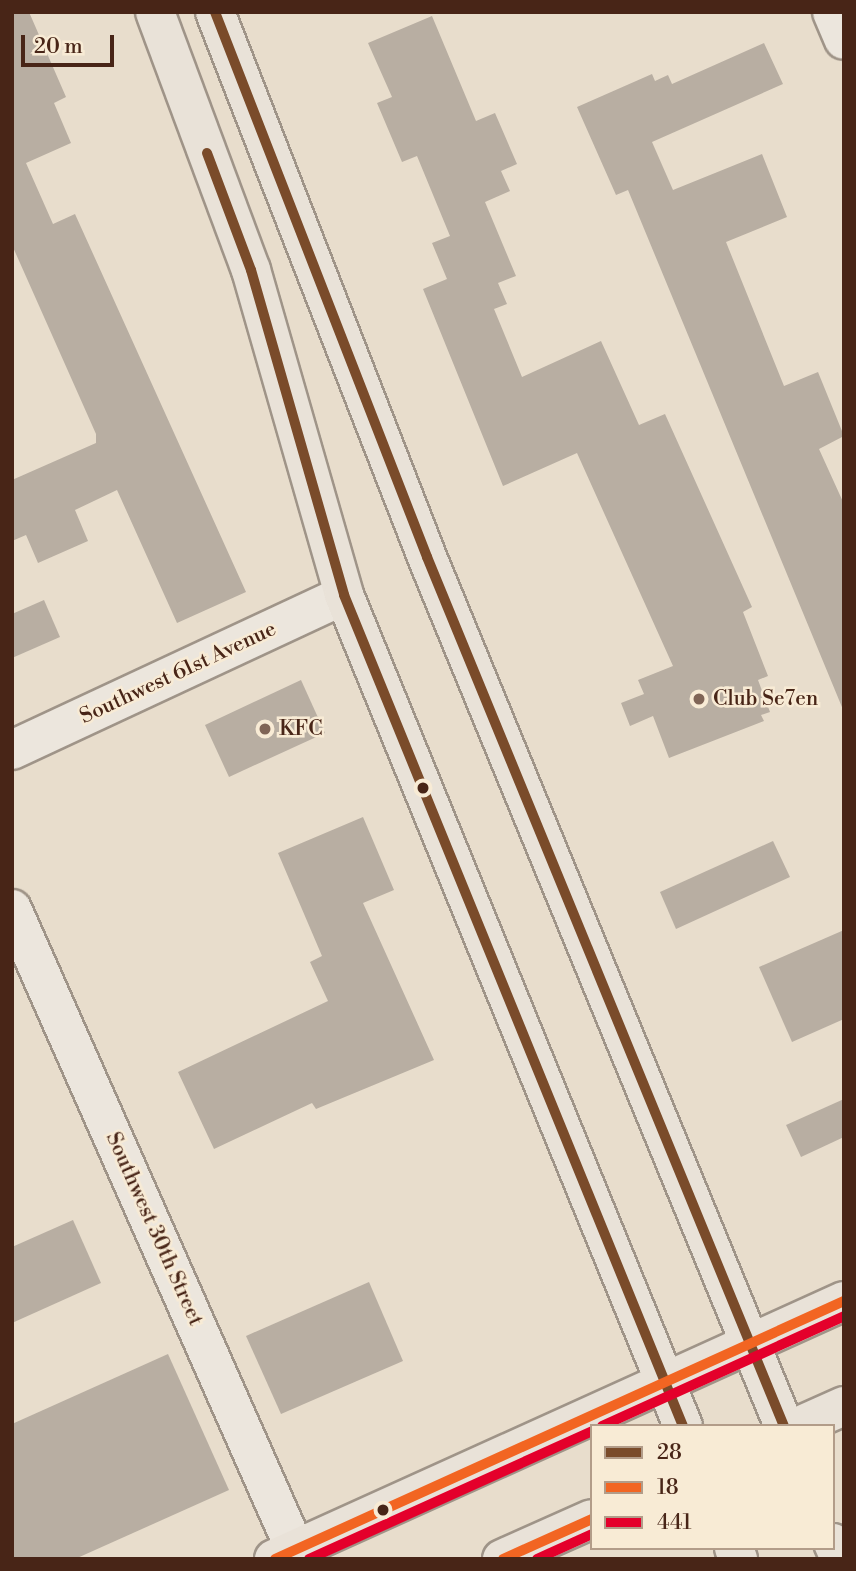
<!DOCTYPE html>
<html>
<head>
<meta charset="utf-8">
<style>
	body { margin:0 }
	#map { position:relative; width:856px; height:1571px; overflow:hidden; background:#e8ddcc; font-family:"Libre Bodoni",serif }
	div>[style] { position:absolute }
	.building>* { inset:0; background:#b8aea2 }
	.roads { filter:drop-shadow(2px 0 #9f9488) drop-shadow(-2px 0 #9f9488) drop-shadow(0 2px #9f9488) drop-shadow(0 -2px #9f9488) }
	.minor>* { height:38px; margin:-19px; padding:0 19px; transform-origin:19px; border-radius:19px; background:#ece6dd }
	.major>* { height:38px; margin:-19px; padding:0 19px; transform-origin:19px; border-radius:19px; background:#e9e2d8 }
	.bus-1>* { height:10px; margin:-5px; padding:0 5px; transform-origin:5px; border-radius:5px; background:#7a4b2a }
	.bus-2>* { height:10px; margin:-5px; padding:0 5px; transform-origin:5px; border-radius:5px; background:#f26522 }
	.bus-3>* { height:10px; margin:-5px; padding:0 5px; transform-origin:5px; border-radius:5px; background:#e4002b }
	.dots>* { width:19px; height:19px; translate:-50% -50%; box-sizing:border-box; border:4px solid #f8ebd5; border-radius:50% }
	span { translate:-50% -50%; white-space:nowrap; text-align:center; line-height:1.15; -webkit-text-stroke:5px #f8ebd5; paint-order:stroke }
	.street-label { font-size:21px; color:#482517 }
	.poi-label { font-size:21px; color:#482517 }
	.left { translate:0 -50%; text-align:left }
	.frame { position:absolute; inset:0; border:14px solid #482517; pointer-events:none }
	.legend { position:absolute; left:590px; top:1424px; width:245px; height:126px; box-sizing:border-box; background:#f8ebd5; border:2px solid #b29c89; margin:0; padding:9px 12px; list-style:none; font-size:21px; color:#482517 }
	.legend li { display:flex; align-items:center; gap:14px; height:35px }
	.legend b { width:35px; border:2px solid #b29c89 }
	.scale { position:absolute; left:21px; top:35px; width:93px; height:32px; box-sizing:border-box; border:4px solid #482517; border-top:0; padding-left:9px; font-size:21px; line-height:24px; white-space:nowrap; color:#482517; -webkit-text-stroke:5px #f8ebd5; paint-order:stroke }
</style>
</head>
<body>
<div id="map">
	<div class="building">
		<i style="clip-path:polygon(12px 12px,29px 12px,66px 97px,54px 103px,71px 143px,26px 163px,53px 224px,75px 214px,246px 592px,177px 623px,117px 490px,75px 510px,88px 541px,38px 563px,26px 535px,12px 541px,12px 480px,96px 443px,96px 434px,12px 245px)"></i>
		<i style="clip-path:polygon(432px 16px,476px 121px,495px 113px,517px 164px,501px 171px,510px 191px,485px 202px,516px 276px,498px 283px,507px 304px,494px 309px,522px 377px,601px 341px,639px 425px,665px 414px,752px 607px,743px 612px,768px 676px,758px 680px,770px 712px,761px 715px,764px 721px,669px 758px,653px 716px,630px 726px,621px 703px,644px 694px,638px 680px,673px 666px,577px 453px,503px 486px,423px 289px,447px 279px,432px 243px,450px 236px,417px 156px,402px 162px,377px 103px,392px 97px,368px 43px)"></i>
		<i style="clip-path:polygon(764px 43px,783px 84px,652px 142px,673px 190px,762px 154px,787px 217px,726px 242px,784px 386px,818px 372px,844px 436px,819px 449px,844px 504px,844px 712px,628px 190px,616px 195px,577px 107px,652px 74px,655px 81px,668px 75px,672px 84px)"></i>
		<i style="clip-path:polygon(44px 600px,60px 637px,12px 658px,12px 614px)"></i>
		<i style="clip-path:polygon(301px 680px,325px 733px,229px 777px,205px 725px)"></i>
		<i style="clip-path:polygon(363px 817px,394px 890px,363px 903px,434px 1060px,316px 1109px,312px 1103px,214px 1149px,178px 1072px,328px 1001px,310px 962px,322px 956px,278px 853px)"></i>
		<i style="clip-path:polygon(773px 841px,790px 877px,676px 929px,660px 892px)"></i>
		<i style="clip-path:polygon(844px 930px,844px 1019px,792px 1042px,759px 967px)"></i>
		<i style="clip-path:polygon(844px 1099px,844px 1137px,801px 1157px,786px 1125px)"></i>
		<i style="clip-path:polygon(73px 1220px,101px 1283px,12px 1323px,12px 1247px)"></i>
		<i style="clip-path:polygon(369px 1282px,403px 1361px,281px 1414px,246px 1336px)"></i>
		<i style="clip-path:polygon(168px 1354px,229px 1490px,75px 1559px,12px 1559px,12px 1424px)"></i>
	</div>
	<div class="roads">
		<div class="minor">
			<i style="left:832px;top:12px;width:30px;rotate:67deg"></i>
			<i style="left:12px;top:750px;width:366px;rotate:-25deg"></i>
			<i style="left:12px;top:909px;width:700px;rotate:66.15deg"></i>
		</div>
		<div class="major">
			<i style="left:155px;top:12px;width:275px;rotate:69.6deg"></i>
			<i style="left:251px;top:270px;width:338px;rotate:74deg"></i>
			<i style="left:344px;top:595px;width:897px;rotate:67.81deg"></i>
			<i style="left:215px;top:12px;width:585px;rotate:68.74deg"></i>
			<i style="left:427px;top:557px;width:939px;rotate:67.67deg"></i>
			<i style="left:799px;top:1426px;width:49px;rotate:-24deg"></i>
			<i style="left:833px;top:1543px;width:17px;rotate:66deg"></i>
			<i style="left:734px;top:1548px;width:12px;rotate:70deg"></i>
			<i style="left:274px;top:1559px;width:626px;rotate:-24.35deg"></i>
			<i style="left:502px;top:1559px;width:98px;rotate:-24deg"></i>
		</div>
	</div>
	<div class="bus-1">
		<i style="left:215px;top:12px;width:585px;rotate:68.74deg"></i>
		<i style="left:427px;top:557px;width:939px;rotate:67.67deg"></i>
		<i style="left:207px;top:153px;width:125px;rotate:69.4deg"></i>
		<i style="left:251px;top:270px;width:338px;rotate:74deg"></i>
		<i style="left:344px;top:595px;width:897px;rotate:67.81deg"></i>
	</div>
	<div class="bus-2">
		<i style="left:275px;top:1559px;width:625px;rotate:-24.39deg"></i>
		<i style="left:503px;top:1559px;width:98px;rotate:-24.2deg"></i>
	</div>
	<div class="bus-3">
		<i style="left:602px;top:1426px;width:266px;rotate:-24.4deg"></i>
		<i style="left:309px;top:1559px;width:311px;rotate:-24.3deg"></i>
		<i style="left:537px;top:1559px;width:60px;rotate:-24.4deg"></i>
	</div>
	<div class="dots">
		<i style="left:699px;top:699px;background:#806556"></i>
		<i style="left:265px;top:729px;background:#806556"></i>
		<i style="left:423px;top:788px;background:#482517"></i>
		<i style="left:383px;top:1510px;background:#482517"></i>
	</div>
	<div class="street-label">
		<span style="left:178px;top:673px;rotate:-25deg">Southwest 61st Avenue</span>
		<span style="left:154px;top:1229px;rotate:66deg">Southwest 30th Street</span>
	</div>
	<div class="poi-label">
		<span class="left" style="left:713px;top:699px">Club Se7en</span>
		<span class="left" style="left:279px;top:729px">KFC</span>
	</div>
	<div class="frame"></div>
	<ul class="legend">
	<li><b style="height:9px;background:#7a4b2a"></b>28</li>
	<li><b style="height:9px;background:#f26522"></b>18</li>
	<li><b style="height:9px;background:#e4002b"></b>441</li>
	</ul>
	<div class="scale">20 m</div>
</div>
</body>
</html>
